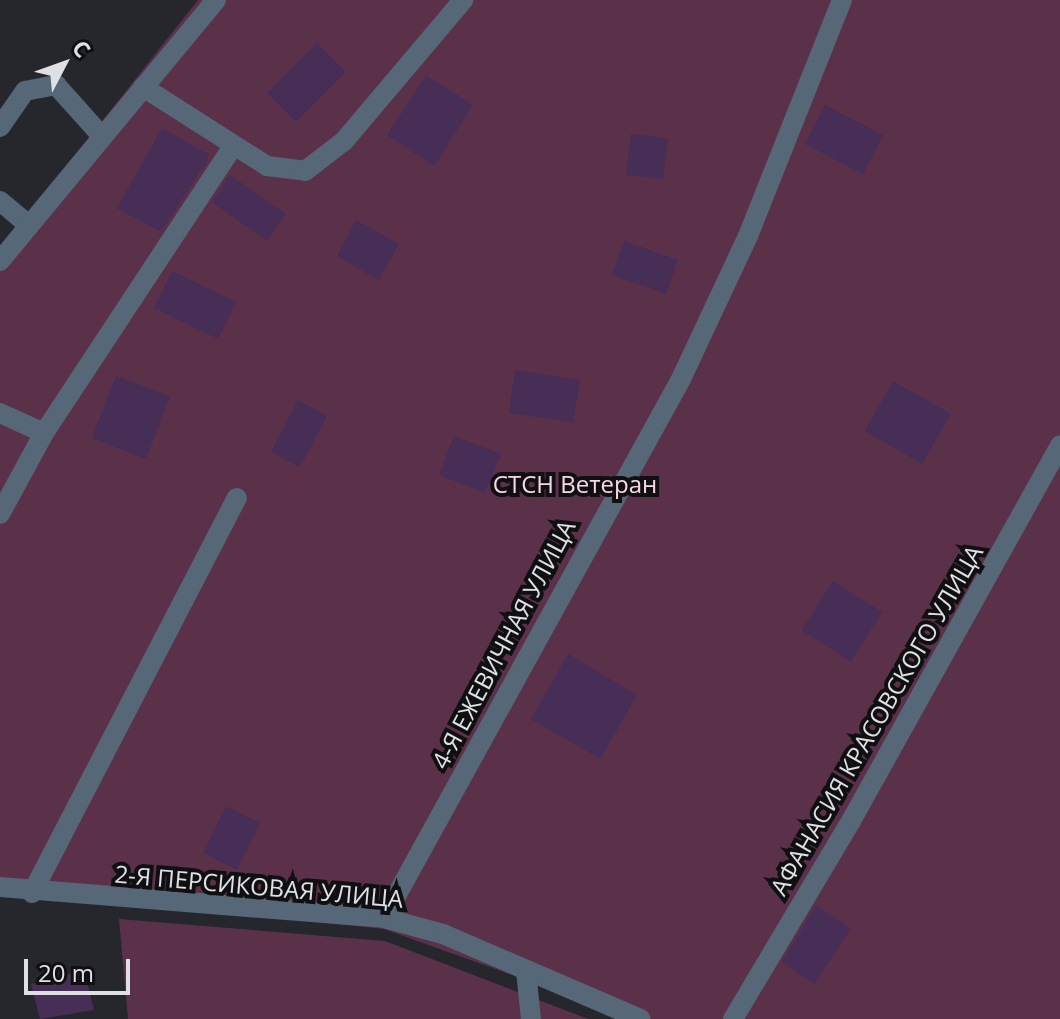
<!DOCTYPE html>
<html>
<head>
<meta charset="utf-8">
<style>
	body { margin:0 }
	#map { position:relative; width:1060px; height:1019px; overflow:hidden; background:#26272d; font-family:"Open Sans",sans-serif }
	div>[style] { position:absolute }
	.green>* { inset:0; background:#5b3049 }
	.building>* { inset:0; background:#472e56 }
	.minor>* { height:20px; margin:-10px; padding:0 10px; transform-origin:10px; border-radius:10px; background:#566777 }
	span { translate:-50% -50%; white-space:nowrap; text-align:center; line-height:1.15; -webkit-text-stroke:8px #101013; paint-order:stroke }
	.park-label { font-size:24px; color:#f7d7e7 }
	.street-label { font-size:24px; color:#dfe0e4 }
	.north { position:absolute; left:24px; top:24px; width:80px; height:80px; -webkit-text-stroke:6px #101013; paint-order:stroke; rotate:49deg; font-size:22px; font-weight:700; line-height:32px; text-align:center; color:#dfe0e4 }
	.north::after { content:''; display:block; margin:auto; width:28px; height:36px; background:#dfe0e4; clip-path:polygon(50% 0,100% 100%,50% 72%,0 100%) }
	.scale { position:absolute; left:24px; top:959px; width:106px; height:36px; box-sizing:border-box; border:4px solid #dfe0e4; border-top:0; padding-left:10px; font-size:24px; line-height:28px; white-space:nowrap; color:#dfe0e4; -webkit-text-stroke:6px #101013; paint-order:stroke }
</style>
</head>
<body>
<div id="map">
	<div class="green">
		<i style="clip-path:polygon(198px 0,1060px 0,1060px 1019px,618px 1019px,568px 995px,384px 929px,54px 895px,0 884px,0 250px)"></i>
		<i style="clip-path:polygon(119px 919px,385px 941px,588px 1019px,128px 1019px)"></i>
	</div>
	<div class="building">
		<i style="clip-path:polygon(317px 43px,346px 72px,296px 122px,267px 93px)"></i>
		<i style="clip-path:polygon(426px 75px,473px 105px,434px 166px,387px 135px)"></i>
		<i style="clip-path:polygon(825px 105px,883px 135px,863px 174px,805px 144px)"></i>
		<i style="clip-path:polygon(162px 128px,208px 154px,208px 160px,161px 232px,117px 208px)"></i>
		<i style="clip-path:polygon(631px 134px,668px 138px,663px 179px,626px 175px)"></i>
		<i style="clip-path:polygon(230px 175px,286px 214px,267px 241px,212px 202px)"></i>
		<i style="clip-path:polygon(356px 220px,399px 244px,379px 280px,337px 256px)"></i>
		<i style="clip-path:polygon(624px 241px,678px 260px,666px 294px,612px 275px)"></i>
		<i style="clip-path:polygon(172px 271px,236px 302px,218px 339px,154px 308px)"></i>
		<i style="clip-path:polygon(515px 370px,580px 380px,573px 422px,509px 413px)"></i>
		<i style="clip-path:polygon(116px 376px,170px 396px,146px 459px,92px 438px)"></i>
		<i style="clip-path:polygon(893px 381px,951px 414px,922px 464px,865px 431px)"></i>
		<i style="clip-path:polygon(298px 400px,327px 416px,300px 467px,271px 452px)"></i>
		<i style="clip-path:polygon(454px 436px,501px 454px,485px 493px,439px 475px)"></i>
		<i style="clip-path:polygon(833px 581px,882px 612px,851px 662px,802px 630px)"></i>
		<i style="clip-path:polygon(568px 654px,637px 695px,600px 759px,531px 719px)"></i>
		<i style="clip-path:polygon(226px 806px,260px 823px,237px 870px,203px 853px)"></i>
		<i style="clip-path:polygon(816px 905px,851px 929px,814px 984px,782px 962px)"></i>
		<i style="clip-path:polygon(84px 970px,94px 1010px,40px 1019px,31px 984px)"></i>
	</div>
	<div class="minor">
		<i style="left:143px;top:87px;width:147px;rotate:32.5deg"></i>
		<i style="left:267px;top:166px;width:38px;rotate:7deg"></i>
		<i style="left:305px;top:171px;width:49px;rotate:-37.6deg"></i>
		<i style="left:344px;top:141px;width:185px;rotate:-49.8deg"></i>
		<i style="left:0;top:127px;width:44px;rotate:-55.2deg"></i>
		<i style="left:25px;top:91px;width:32px;rotate:-11deg"></i>
		<i style="left:56px;top:85px;width:66px;rotate:48.1deg"></i>
		<i style="left:0;top:201px;width:35px;rotate:40deg"></i>
		<i style="left:0;top:261px;width:339px;rotate:-50.4deg"></i>
		<i style="left:0;top:413px;width:48px;rotate:24.4deg"></i>
		<i style="left:0;top:514px;width:92px;rotate:-61.5deg"></i>
		<i style="left:44px;top:433px;width:344px;rotate:-56.6deg"></i>
		<i style="left:0;top:887px;width:385px;rotate:4.6deg"></i>
		<i style="left:384px;top:918px;width:61px;rotate:15.2deg"></i>
		<i style="left:443px;top:934px;width:215px;rotate:23.3deg"></i>
		<i style="left:32px;top:893px;width:445px;rotate:-62.6deg"></i>
		<i style="left:384px;top:918px;width:615px;rotate:-61.14deg"></i>
		<i style="left:681px;top:379px;width:158px;rotate:-64.9deg"></i>
		<i style="left:748px;top:236px;width:254px;rotate:-68.3deg"></i>
		<i style="left:526px;top:971px;width:48px;rotate:84.1deg"></i>
		<i style="left:733px;top:1019px;width:230px;rotate:-59.2deg"></i>
		<i style="left:851px;top:821px;width:430px;rotate:-60.9deg"></i>
	</div>
	<div class="park-label">
		<span style="left:575px;top:484px">СТСН Ветеран</span>
	</div>
	<div class="street-label">
		<span style="left:503px;top:644px;rotate:-62deg">4-Я ЕЖЕВИЧНАЯ УЛИЦА</span>
		<span style="left:876px;top:720px;rotate:-60deg">АФАНАСИЯ КРАСОВСКОГО УЛИЦА</span>
		<span style="left:259px;top:886px;rotate:5deg">2-Я ПЕРСИКОВАЯ УЛИЦА</span>
	</div>
	<div class="north">С</div>
	<div class="scale">20 m</div>
</div>
</body>
</html>
